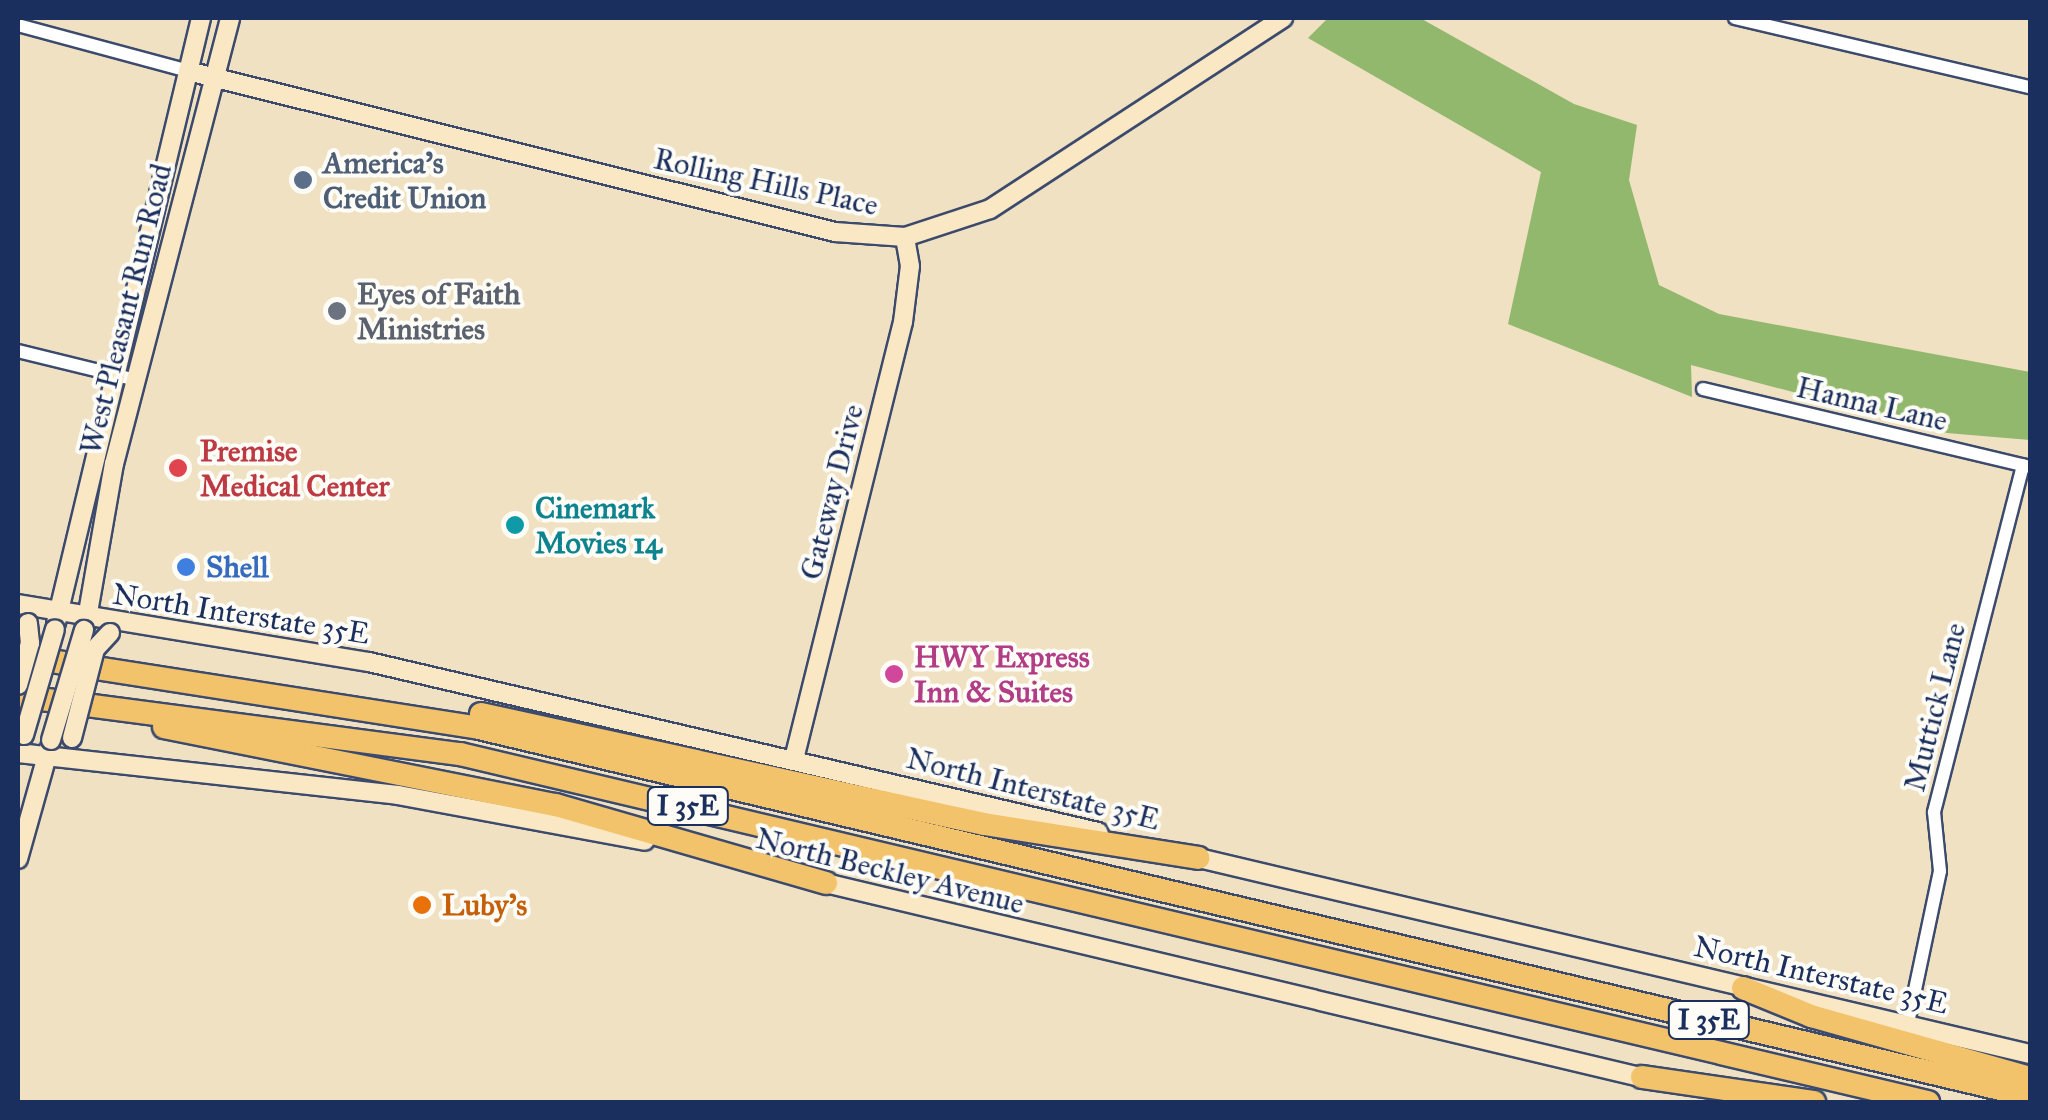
<!DOCTYPE html>
<html>
<head>
<meta charset="utf-8">
<style>
	body { margin:0 }
	#map { position:relative; width:2048px; height:1120px; overflow:hidden; background:#efe1c1; font-family:"IM FELL Great Primer",serif }
	div>[style] { position:absolute }
	.forest>* { inset:0; background:#91b86d }
	.roads { filter:drop-shadow(2px 0 #3b4a6d) drop-shadow(-2px 0 #3b4a6d) drop-shadow(0 2px #3b4a6d) drop-shadow(0 -2px #3b4a6d) }
	.street>* { height:12px; margin:-6px; padding:0 6px; transform-origin:6px; border-radius:6px; background:#fff }
	.secondary>* { height:18px; margin:-9px; padding:0 9px; transform-origin:9px; border-radius:9px; background:#fae7c3 }
	.highway>* { height:22px; margin:-11px; padding:0 11px; transform-origin:11px; border-radius:11px; background:#f2c36a }
	.bridges { filter:drop-shadow(2px 0 #3b4a6d) drop-shadow(-2px 0 #3b4a6d) drop-shadow(0 2px #3b4a6d) drop-shadow(0 -2px #3b4a6d) }
	.secondary-bridge>* { height:18px; margin:-9px; padding:0 9px; transform-origin:9px; border-radius:9px; background:#fae7c3 }
	.dots>* { width:28px; height:28px; translate:-50% -50%; box-sizing:border-box; border:5px solid #fdfcf7; border-radius:50% }
	span { translate:-50% -50%; white-space:nowrap; text-align:center; line-height:1.15; -webkit-text-stroke:8px #fdfcf7; paint-order:stroke }
	.shield-label span { padding:2px 8px; background:#fdfcf7; border:2px solid; border-radius:8px; -webkit-text-stroke-width:0 }
	.shield-label { font-size:28px; color:#1b2f5e; font-weight:700 }
	.service-label { font-size:30px; color:#4e5e75; font-weight:700 }
	.left { translate:0 -50%; text-align:left }
	.street-label { font-size:30px; color:#1b2f5e }
	.worship-label { font-size:30px; color:#5b616d; font-weight:700 }
	.health-label { font-size:30px; color:#be3a42; font-weight:700 }
	.culture-label { font-size:30px; color:#0d838f; font-weight:700 }
	.shop-label { font-size:30px; color:#366cbe; font-weight:700 }
	.hotel-label { font-size:30px; color:#b23c85; font-weight:700 }
	.food-label { font-size:30px; color:#c56008; font-weight:700 }
	.frame { position:absolute; inset:0; border:20px solid #1b2f5e; pointer-events:none }
</style>
</head>
<body>
<div id="map">
	<div class="forest">
		<i style="clip-path:polygon(1328px 18px,1420px 18px,1574px 104px,1637px 125px,1629px 180px,1659px 285px,1719px 314px,2030px 372px,2030px 440px,1947px 433px,1691px 365px,1692px 397px,1508px 324px,1541px 172px,1308px 38px)"></i>
	</div>
	<div class="roads">
		<div class="street">
			<i style="left:1735px;top:18px;width:303px;rotate:13.2deg"></i>
			<i style="left:18px;top:25px;width:176px;rotate:15.1deg"></i>
			<i style="left:18px;top:351px;width:122px;rotate:13.8deg"></i>
			<i style="left:1703px;top:389px;width:336px;rotate:13.4deg"></i>
			<i style="left:1908px;top:1023px;width:155px;rotate:-78.1deg"></i>
			<i style="left:1940px;top:871px;width:59px;rotate:-95.8deg"></i>
			<i style="left:1934px;top:812px;width:358px;rotate:-75.6deg"></i>
		</div>
		<div class="secondary">
			<i style="left:188px;top:71px;width:667px;rotate:13.97deg"></i>
			<i style="left:835px;top:232px;width:70px;rotate:4.1deg"></i>
			<i style="left:905px;top:237px;width:89px;rotate:-18.2deg"></i>
			<i style="left:990px;top:209px;width:350px;rotate:-33.1deg"></i>
			<i style="left:18px;top:604px;width:356px;rotate:9.4deg"></i>
			<i style="left:369px;top:662px;width:749px;rotate:13.13deg"></i>
			<i style="left:56px;top:623px;width:622px;rotate:-76.52deg"></i>
			<i style="left:86px;top:624px;width:162px;rotate:-80.1deg"></i>
			<i style="left:114px;top:464px;width:461px;rotate:-75.4deg"></i>
			<i style="left:18px;top:753px;width:382px;rotate:6.3deg"></i>
			<i style="left:398px;top:795px;width:251px;rotate:10.5deg"></i>
			<i style="left:794px;top:759px;width:450px;rotate:-76deg"></i>
			<i style="left:903px;top:322px;width:56px;rotate:-82.9deg"></i>
			<i style="left:910px;top:266px;width:29px;rotate:-100deg"></i>
			<i style="left:1186px;top:855px;width:867px;rotate:13.27deg"></i>
			<i style="left:18px;top:859px;width:114px;rotate:-74.3deg"></i>
			<i style="left:817px;top:881px;width:858px;rotate:13.4deg"></i>
		</div>
		<div class="highway">
			<i style="left:26px;top:657px;width:459px;rotate:8.9deg"></i>
			<i style="left:479px;top:728px;width:1594px;rotate:13.35deg"></i>
			<i style="left:18px;top:696px;width:446px;rotate:7.5deg"></i>
			<i style="left:460px;top:754px;width:1509px;rotate:13.34deg"></i>
			<i style="left:481px;top:714px;width:515px;rotate:12.34deg"></i>
			<i style="left:984px;top:824px;width:217px;rotate:9deg"></i>
			<i style="left:164px;top:727px;width:400px;rotate:11.3deg"></i>
			<i style="left:556px;top:805px;width:281px;rotate:16.1deg"></i>
			<i style="left:1743px;top:988px;width:74px;rotate:22.4deg"></i>
			<i style="left:1811px;top:1016px;width:228px;rotate:15.8deg"></i>
			<i style="left:1642px;top:1077px;width:174px;rotate:8.3deg"></i>
		</div>
	</div>
	<div class="bridges">
		<div class="secondary-bridge">
			<i style="left:18px;top:685px;width:44px;rotate:-74.1deg"></i>
			<i style="left:30px;top:643px;width:20px;rotate:-96deg"></i>
			<i style="left:24px;top:735px;width:110px;rotate:-73.7deg"></i>
			<i style="left:72px;top:738px;width:92px;rotate:-75.5deg"></i>
			<i style="left:95px;top:649px;width:22px;rotate:-47deg"></i>
			<i style="left:51px;top:740px;width:115px;rotate:-73.3deg"></i>
		</div>
	</div>
	<div class="dots">
		<i style="left:303px;top:180px;background:#5c6f8a"></i>
		<i style="left:337px;top:311px;background:#6b7280"></i>
		<i style="left:178px;top:468px;background:#e0444e"></i>
		<i style="left:515px;top:525px;background:#0f9aa8"></i>
		<i style="left:186px;top:567px;background:#3f7fe0"></i>
		<i style="left:894px;top:674px;background:#d1479c"></i>
		<i style="left:422px;top:905px;background:#e8710a"></i>
	</div>
	<div class="shield-label">
		<span style="left:688px;top:806px">I 35E</span>
		<span style="left:1709px;top:1020px">I 35E</span>
	</div>
	<div class="service-label">
		<span class="left" style="left:323px;top:180px">America's<br>Credit Union</span>
	</div>
	<div class="street-label">
		<span style="left:766px;top:182px;rotate:12deg">Rolling Hills Place</span>
		<span style="left:126px;top:309px;rotate:-76deg">West Pleasant Run Road</span>
		<span style="left:1872px;top:404px;rotate:13deg">Hanna Lane</span>
		<span style="left:832px;top:492px;rotate:-76deg">Gateway Drive</span>
		<span style="left:241px;top:614px;rotate:9deg">North Interstate 35E</span>
		<span style="left:1935px;top:707px;rotate:-76deg">Muttick Lane</span>
		<span style="left:1033px;top:789px;rotate:14deg">North Interstate 35E</span>
		<span style="left:890px;top:871px;rotate:14deg">North Beckley Avenue</span>
		<span style="left:1821px;top:975px;rotate:13deg">North Interstate 35E</span>
	</div>
	<div class="worship-label">
		<span class="left" style="left:357px;top:311px">Eyes of Faith<br>Ministries</span>
	</div>
	<div class="health-label">
		<span class="left" style="left:200px;top:468px">Premise<br>Medical Center</span>
	</div>
	<div class="culture-label">
		<span class="left" style="left:535px;top:525px">Cinemark<br>Movies 14</span>
	</div>
	<div class="shop-label">
		<span class="left" style="left:206px;top:567px">Shell</span>
	</div>
	<div class="hotel-label">
		<span class="left" style="left:914px;top:674px">HWY Express<br>Inn &amp; Suites</span>
	</div>
	<div class="food-label">
		<span class="left" style="left:442px;top:905px">Luby's</span>
	</div>
	<div class="frame"></div>
</div>
</body>
</html>
